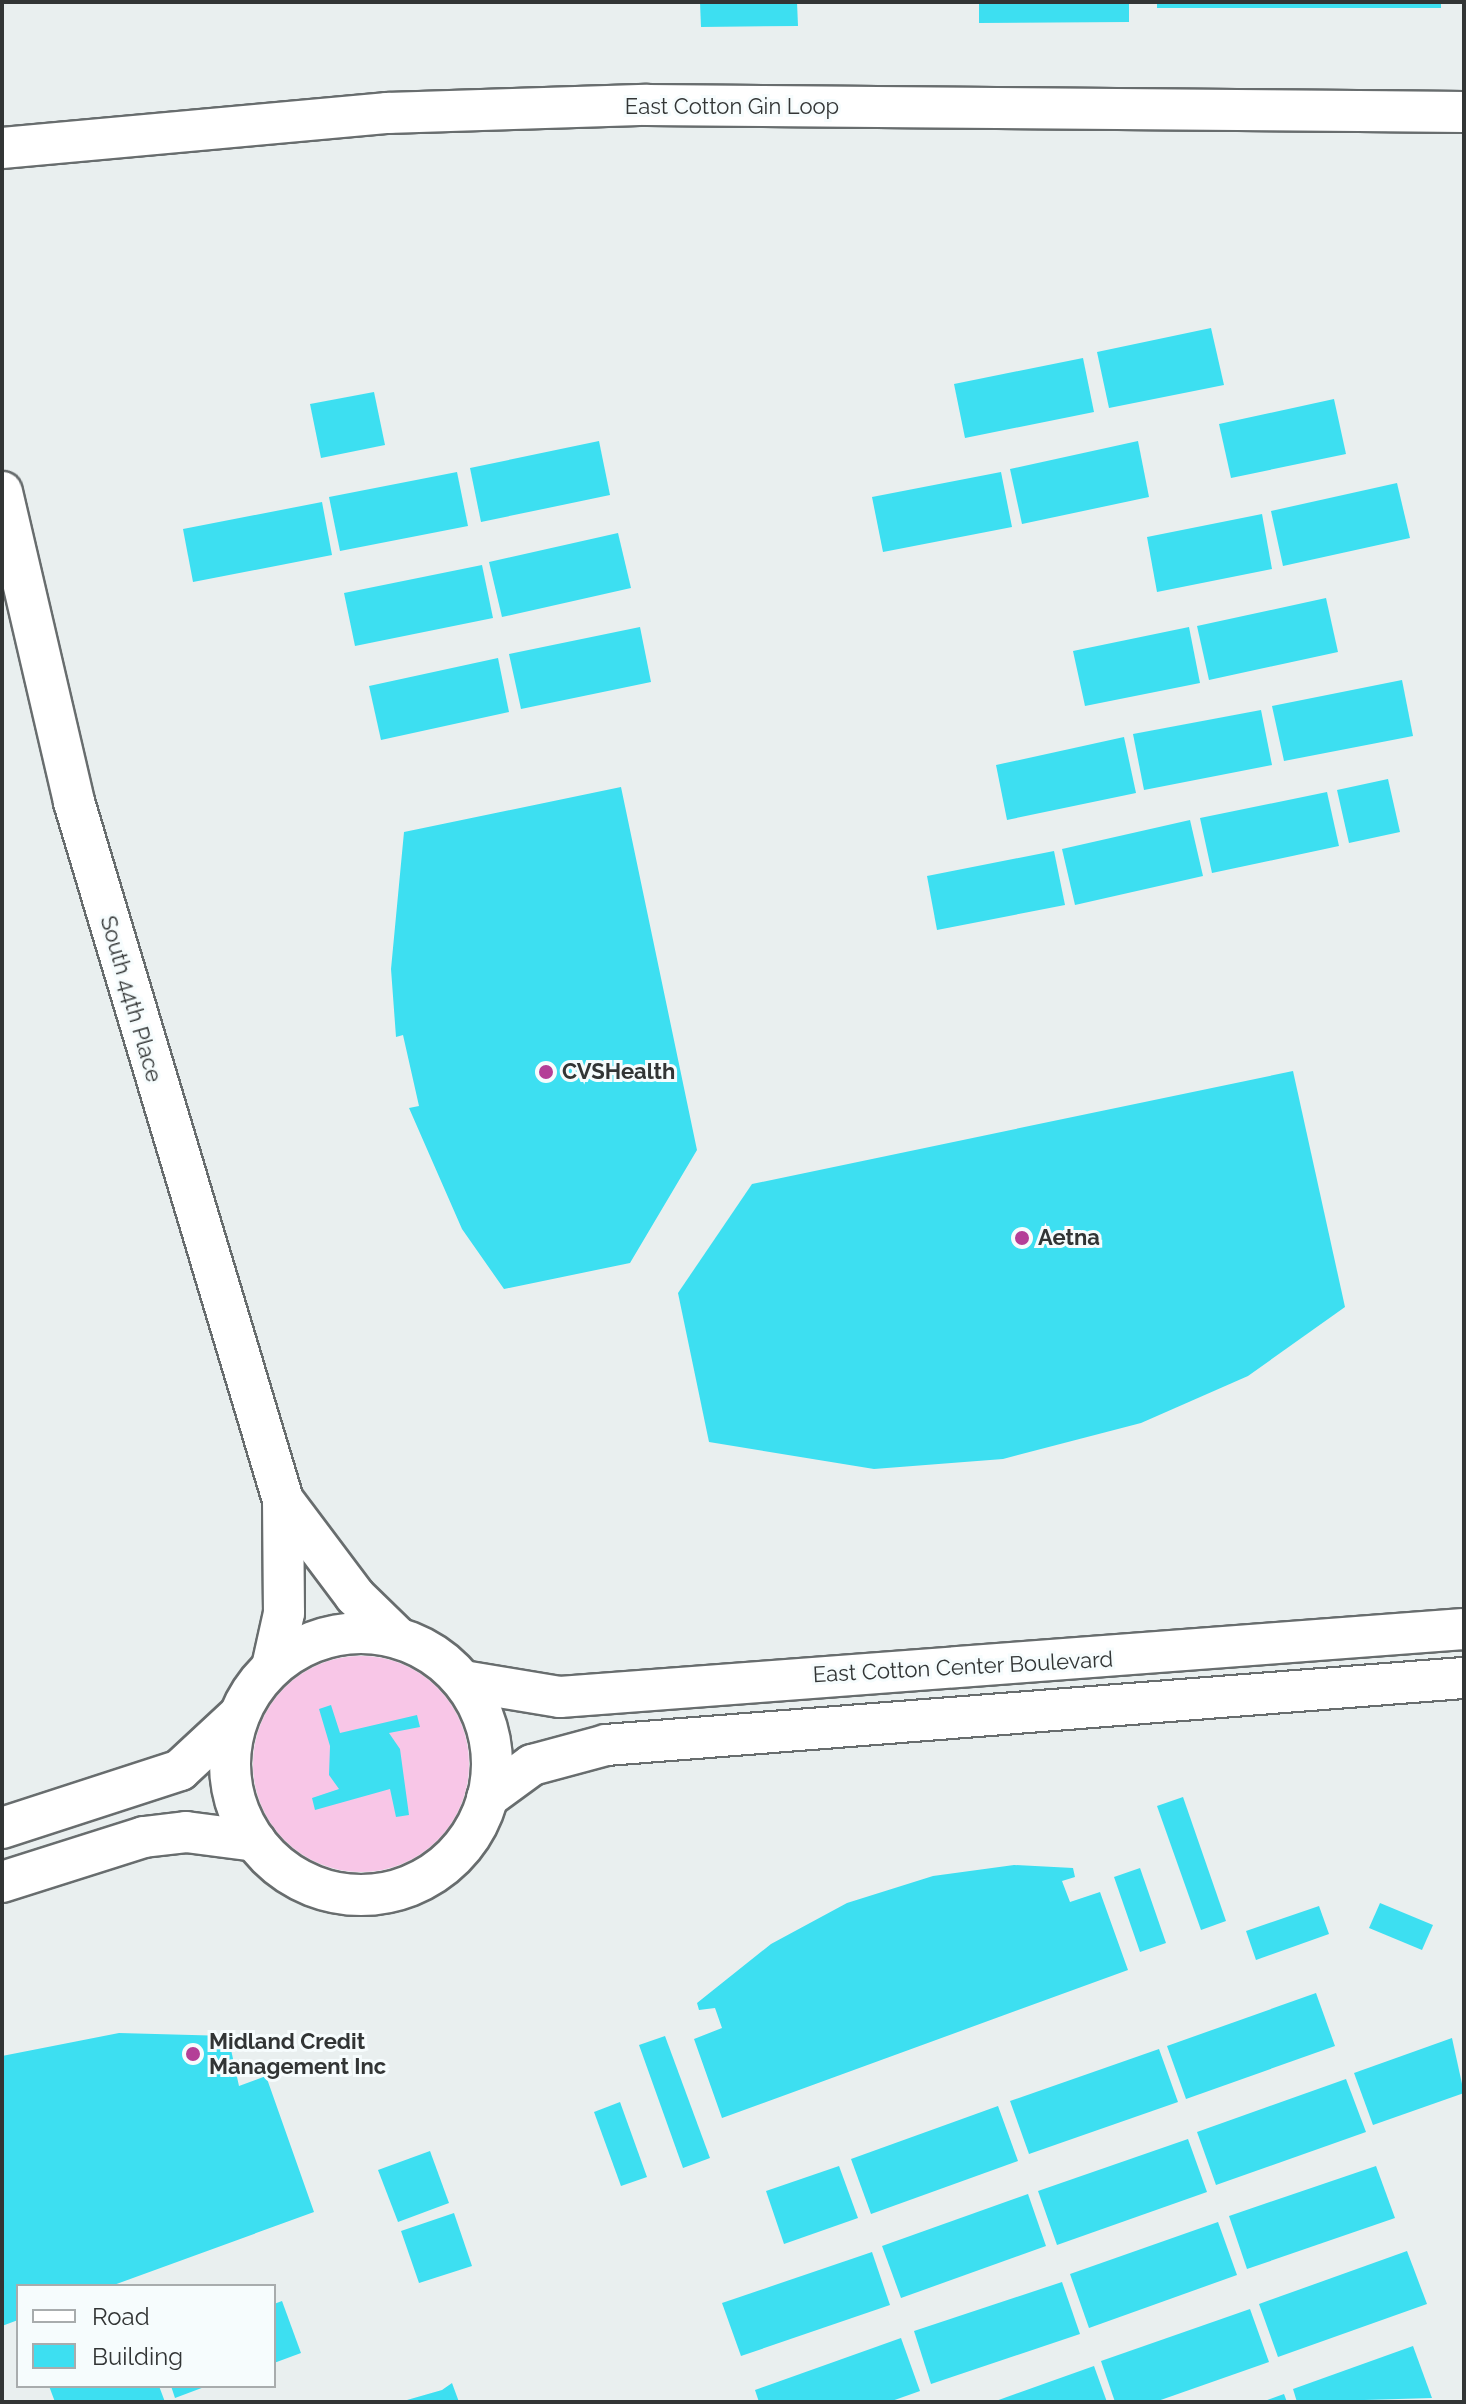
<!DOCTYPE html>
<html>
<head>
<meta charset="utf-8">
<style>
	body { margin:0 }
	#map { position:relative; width:1466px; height:2404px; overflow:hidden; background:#e9efef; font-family:Raleway,sans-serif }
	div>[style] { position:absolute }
	.green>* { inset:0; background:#f8c6e7 }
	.round { border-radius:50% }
	.building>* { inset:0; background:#3ddff1 }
	.roads { filter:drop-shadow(2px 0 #686d6e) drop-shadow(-2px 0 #686d6e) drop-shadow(0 2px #686d6e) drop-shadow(0 -2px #686d6e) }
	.street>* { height:40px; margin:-20px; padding:0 20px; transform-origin:20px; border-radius:20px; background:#fff }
	.street>.ring { margin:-20px; padding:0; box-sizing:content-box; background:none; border:40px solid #fff; border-radius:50% }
	.dots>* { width:22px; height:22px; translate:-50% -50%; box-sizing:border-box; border:4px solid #f6fcfd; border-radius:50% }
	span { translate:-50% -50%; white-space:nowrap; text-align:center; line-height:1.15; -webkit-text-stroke:6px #f6fcfd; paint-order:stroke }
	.street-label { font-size:22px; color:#323535 }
	.poi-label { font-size:22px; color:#323535; font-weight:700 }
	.left { translate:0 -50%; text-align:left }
	.frame { position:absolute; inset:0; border:4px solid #323535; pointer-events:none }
	.legend { position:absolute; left:16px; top:2284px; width:260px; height:104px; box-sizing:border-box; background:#f6fcfd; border:2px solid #a8acad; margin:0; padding:10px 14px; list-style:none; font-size:24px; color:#323535 }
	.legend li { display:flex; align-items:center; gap:16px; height:40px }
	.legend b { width:40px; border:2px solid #a8acad }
</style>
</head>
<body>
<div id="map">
	<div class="green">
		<i class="round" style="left:253px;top:1656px;width:216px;height:216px"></i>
	</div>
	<div class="building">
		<i style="clip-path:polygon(700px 2px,797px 2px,798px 26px,701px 27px)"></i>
		<i style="clip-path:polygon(979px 2px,1129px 2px,1129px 22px,979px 23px)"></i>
		<i style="clip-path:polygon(1157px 2px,1441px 2px,1441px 8px,1157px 8px)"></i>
		<i style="clip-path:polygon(1211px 328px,1224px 385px,1109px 408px,1097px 352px)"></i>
		<i style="clip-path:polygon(1083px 358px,1094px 412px,965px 438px,954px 384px)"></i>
		<i style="clip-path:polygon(374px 392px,385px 445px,321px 458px,310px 404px)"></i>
		<i style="clip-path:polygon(1334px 399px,1346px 454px,1231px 478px,1219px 424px)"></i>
		<i style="clip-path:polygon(599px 441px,610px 495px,481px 522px,470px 468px)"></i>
		<i style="clip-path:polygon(1138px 441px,1149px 497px,1022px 524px,1010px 469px)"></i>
		<i style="clip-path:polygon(457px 472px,468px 526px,340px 551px,329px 497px)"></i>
		<i style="clip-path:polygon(1001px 472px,1012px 527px,883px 552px,872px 497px)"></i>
		<i style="clip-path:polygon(1397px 483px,1410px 538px,1283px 566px,1271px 511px)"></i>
		<i style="clip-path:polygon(322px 502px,332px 555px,193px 582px,183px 529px)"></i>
		<i style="clip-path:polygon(1262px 514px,1272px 569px,1157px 592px,1147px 537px)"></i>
		<i style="clip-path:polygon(618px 533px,631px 588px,502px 617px,489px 562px)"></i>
		<i style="clip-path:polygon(482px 565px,493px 618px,355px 646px,344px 593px)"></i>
		<i style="clip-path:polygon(1326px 598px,1338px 652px,1209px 680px,1197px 626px)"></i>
		<i style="clip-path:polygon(640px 627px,651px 682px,521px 709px,509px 654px)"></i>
		<i style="clip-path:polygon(1189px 627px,1200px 683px,1085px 706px,1073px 651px)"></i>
		<i style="clip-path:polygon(498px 658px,509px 712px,381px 740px,369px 686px)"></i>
		<i style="clip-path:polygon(1402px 680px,1413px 736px,1284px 761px,1272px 706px)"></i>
		<i style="clip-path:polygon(1261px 710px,1272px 765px,1144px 790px,1133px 734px)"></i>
		<i style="clip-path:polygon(1124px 737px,1136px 793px,1007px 820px,996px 765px)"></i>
		<i style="clip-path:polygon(1388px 779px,1400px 832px,1349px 843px,1337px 790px)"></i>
		<i style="clip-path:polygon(621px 787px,697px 1150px,630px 1263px,504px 1289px,462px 1229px,409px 1108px,419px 1106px,403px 1035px,396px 1037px,391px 969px,404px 832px)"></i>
		<i style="clip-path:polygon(1327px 792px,1339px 846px,1212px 873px,1200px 818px)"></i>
		<i style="clip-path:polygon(1190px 820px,1203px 876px,1075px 905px,1062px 849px)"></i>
		<i style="clip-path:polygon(1054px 851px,1065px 905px,937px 930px,927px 876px)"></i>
		<i style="clip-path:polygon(1293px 1071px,1345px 1307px,1248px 1376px,1141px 1423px,1003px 1459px,874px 1469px,709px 1442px,678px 1293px,752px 1184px)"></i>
		<i style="clip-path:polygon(331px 1705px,340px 1733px,417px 1715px,420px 1727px,389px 1733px,400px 1749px,409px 1815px,396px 1817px,390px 1789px,315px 1810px,312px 1798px,339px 1789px,329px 1775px,330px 1746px,319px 1709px)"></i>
		<i style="clip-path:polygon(1183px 1797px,1226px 1921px,1201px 1930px,1157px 1806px)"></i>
		<i style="clip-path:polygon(1014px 1865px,1073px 1868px,1075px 1877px,1062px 1881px,1070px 1902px,1100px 1892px,1128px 1970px,722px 2118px,694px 2039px,722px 2028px,715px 2008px,699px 2010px,697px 2003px,771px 1944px,847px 1903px,933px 1876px)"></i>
		<i style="clip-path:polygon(1140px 1868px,1166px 1943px,1140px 1952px,1114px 1877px)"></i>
		<i style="clip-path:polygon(1380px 1903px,1433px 1925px,1422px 1950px,1369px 1928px)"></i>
		<i style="clip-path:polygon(1319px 1906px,1329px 1934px,1256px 1960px,1246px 1931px)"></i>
		<i style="clip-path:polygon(1316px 1993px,1335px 2046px,1186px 2099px,1167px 2046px)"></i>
		<i style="clip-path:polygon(119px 2033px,228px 2036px,239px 2086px,266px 2076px,314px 2212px,111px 2286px,18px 2286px,18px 2320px,2px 2326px,2px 2056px)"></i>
		<i style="clip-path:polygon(665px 2036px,710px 2158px,683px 2168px,639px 2045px)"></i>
		<i style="clip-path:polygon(1452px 2038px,1464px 2093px,1373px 2125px,1354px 2073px)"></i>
		<i style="clip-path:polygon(1159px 2049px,1178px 2102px,1029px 2154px,1010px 2101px)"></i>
		<i style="clip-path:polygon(1346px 2079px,1366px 2132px,1216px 2185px,1197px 2132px)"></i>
		<i style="clip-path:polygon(620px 2102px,647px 2177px,621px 2186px,594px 2112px)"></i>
		<i style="clip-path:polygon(998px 2106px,1018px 2161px,871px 2214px,851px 2159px)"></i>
		<i style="clip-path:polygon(1188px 2139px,1207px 2192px,1057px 2245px,1038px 2191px)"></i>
		<i style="clip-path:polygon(430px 2151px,449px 2203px,398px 2222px,378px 2170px)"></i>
		<i style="clip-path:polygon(839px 2166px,858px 2218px,784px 2244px,766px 2191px)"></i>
		<i style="clip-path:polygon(1376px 2166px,1395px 2218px,1247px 2269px,1229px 2216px)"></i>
		<i style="clip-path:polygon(1028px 2194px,1046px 2246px,901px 2298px,882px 2246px)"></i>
		<i style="clip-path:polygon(454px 2213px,472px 2266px,419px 2283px,401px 2231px)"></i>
		<i style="clip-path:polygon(1218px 2222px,1237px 2275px,1089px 2328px,1070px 2274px)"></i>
		<i style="clip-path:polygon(1407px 2251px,1427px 2304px,1278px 2357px,1259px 2304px)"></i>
		<i style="clip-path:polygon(872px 2252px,890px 2305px,741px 2356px,722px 2303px)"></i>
		<i style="clip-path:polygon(1062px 2282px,1080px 2334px,931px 2384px,914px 2331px)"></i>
		<i style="clip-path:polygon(282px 2301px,301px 2353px,274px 2363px,274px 2304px)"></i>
		<i style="clip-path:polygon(1250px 2309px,1269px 2362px,1155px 2402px,1115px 2402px,1101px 2361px)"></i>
		<i style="clip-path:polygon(901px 2338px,920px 2391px,889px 2402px,759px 2402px,755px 2390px)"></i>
		<i style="clip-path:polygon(1413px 2346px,1432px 2398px,1297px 2402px,1293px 2389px)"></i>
		<i style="clip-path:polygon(1094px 2366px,1107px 2402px,993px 2402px)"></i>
		<i style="clip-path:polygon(452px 2383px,459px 2402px,400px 2402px,442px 2390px)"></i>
		<i style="clip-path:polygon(49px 2386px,159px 2386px,165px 2402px,55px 2402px)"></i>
		<i style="clip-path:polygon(171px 2386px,207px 2386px,175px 2398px)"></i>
		<i style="clip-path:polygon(1284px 2394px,1287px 2402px,1262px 2402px)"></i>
	</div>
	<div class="roads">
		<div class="street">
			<i style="left:2px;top:148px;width:387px;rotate:-5.2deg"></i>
			<i style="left:387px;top:113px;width:260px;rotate:-1.8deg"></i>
			<i style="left:647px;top:105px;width:817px;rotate:0.49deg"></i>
			<i style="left:2px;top:492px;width:318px;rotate:76.9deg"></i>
			<i style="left:74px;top:802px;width:729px;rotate:73.33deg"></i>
			<i style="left:283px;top:1500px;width:113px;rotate:89.5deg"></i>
			<i style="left:284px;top:1613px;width:55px;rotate:102.5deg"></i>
			<i style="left:283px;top:1500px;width:120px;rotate:53.1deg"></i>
			<i style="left:355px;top:1596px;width:60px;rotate:44.3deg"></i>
			<i class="ring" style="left:230px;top:1633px;width:222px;height:222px"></i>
			<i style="left:463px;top:1681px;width:98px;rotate:9.4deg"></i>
			<i style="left:560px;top:1697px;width:907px;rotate:-4.3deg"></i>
			<i style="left:487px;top:1798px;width:56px;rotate:-36.3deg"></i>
			<i style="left:532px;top:1765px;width:77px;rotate:-15.1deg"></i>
			<i style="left:606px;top:1745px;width:861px;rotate:-4.47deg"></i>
			<i style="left:2px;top:1828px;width:187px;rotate:-18deg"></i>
			<i style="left:180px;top:1770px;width:81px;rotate:-43deg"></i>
			<i style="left:2px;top:1882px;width:149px;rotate:-17.6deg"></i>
			<i style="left:144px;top:1837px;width:42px;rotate:-6.8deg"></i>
			<i style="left:186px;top:1832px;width:70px;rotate:7.4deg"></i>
		</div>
	</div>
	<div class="dots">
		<i style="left:546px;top:1072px;background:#b43f97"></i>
		<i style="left:1022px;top:1238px;background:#b43f97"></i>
		<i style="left:193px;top:2054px;background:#b43f97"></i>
	</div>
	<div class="street-label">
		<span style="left:732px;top:107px">East Cotton Gin Loop</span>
		<span style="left:131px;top:999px;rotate:74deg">South 44th Place</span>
		<span style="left:963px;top:1667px;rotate:-3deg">East Cotton Center Boulevard</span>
	</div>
	<div class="poi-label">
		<span class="left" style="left:562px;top:1072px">CVSHealth</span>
		<span class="left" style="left:1038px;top:1238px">Aetna</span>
		<span class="left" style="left:209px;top:2054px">Midland Credit<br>Management Inc</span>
	</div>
	<div class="frame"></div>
	<ul class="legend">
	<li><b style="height:10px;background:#fff"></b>Road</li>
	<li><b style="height:22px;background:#3ddff1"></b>Building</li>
	</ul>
</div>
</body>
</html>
